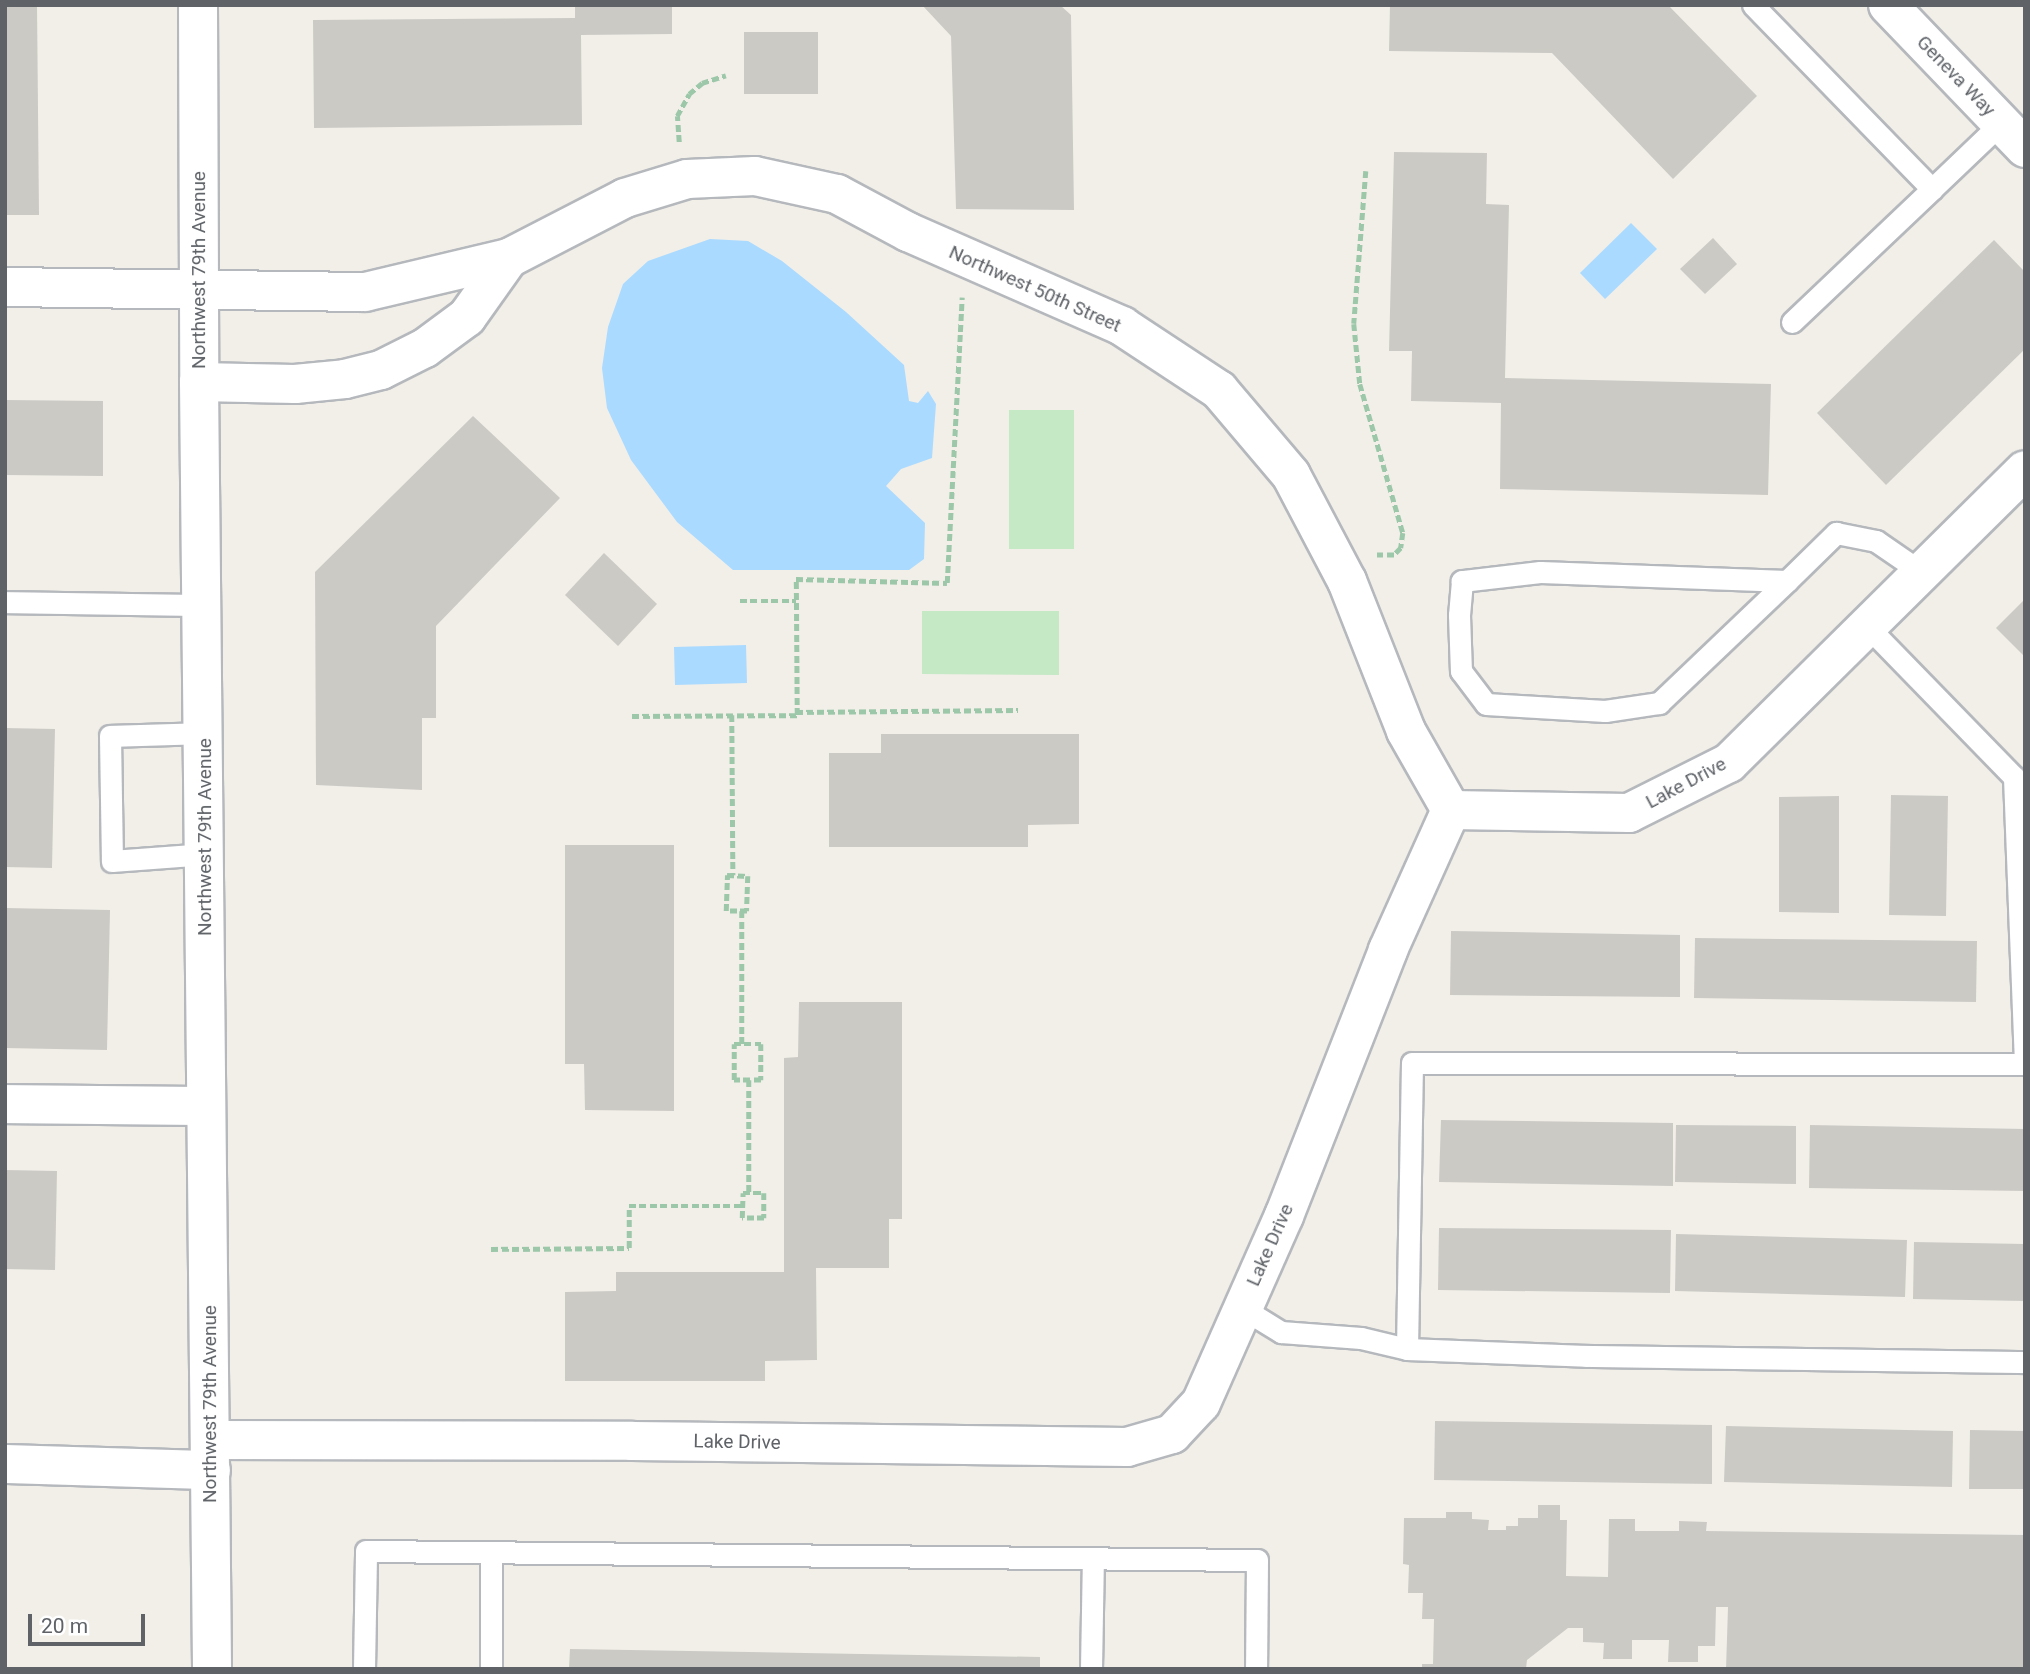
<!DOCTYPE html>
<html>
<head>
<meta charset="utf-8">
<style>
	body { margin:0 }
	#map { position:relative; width:2030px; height:1674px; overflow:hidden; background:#f1efe8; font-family:Roboto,sans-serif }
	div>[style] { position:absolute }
	.green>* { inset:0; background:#c5e8c5 }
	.water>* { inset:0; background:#aadaff }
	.building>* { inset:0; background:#cccac5 }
	.path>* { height:4.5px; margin-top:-2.25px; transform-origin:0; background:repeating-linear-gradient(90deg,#9cc7a9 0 7px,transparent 0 10.5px) }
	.roads { filter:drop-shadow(2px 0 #b5b8bc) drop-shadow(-2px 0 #b5b8bc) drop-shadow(0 2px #b5b8bc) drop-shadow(0 -2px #b5b8bc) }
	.lane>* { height:21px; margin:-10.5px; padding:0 10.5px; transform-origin:10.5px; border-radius:10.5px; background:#fff }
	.street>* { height:38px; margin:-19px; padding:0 19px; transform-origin:19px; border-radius:19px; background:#fff }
	.secondary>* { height:38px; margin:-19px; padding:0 19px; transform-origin:19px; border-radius:19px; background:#fff }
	span { translate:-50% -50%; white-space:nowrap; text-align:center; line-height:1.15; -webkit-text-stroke:7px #fff; paint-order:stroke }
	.street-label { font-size:19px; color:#5f6368 }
	.frame { position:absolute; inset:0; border:7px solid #5f6368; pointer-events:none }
	.scale { position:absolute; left:28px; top:1614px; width:117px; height:32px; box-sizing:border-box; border:4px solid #5f6368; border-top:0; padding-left:9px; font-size:21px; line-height:24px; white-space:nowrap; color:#5f6368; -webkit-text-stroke:5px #fff; paint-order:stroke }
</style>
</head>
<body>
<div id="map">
	<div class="green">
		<i style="clip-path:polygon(1009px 410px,1074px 410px,1074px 549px,1009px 549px)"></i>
		<i style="clip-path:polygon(922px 611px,1059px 611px,1059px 675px,922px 674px)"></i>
	</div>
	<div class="water">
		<i style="clip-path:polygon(1631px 223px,1657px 249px,1605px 299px,1580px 273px)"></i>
		<i style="clip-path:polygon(710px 239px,748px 241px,782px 261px,846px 312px,904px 365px,909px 401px,918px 403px,928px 391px,936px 404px,932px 458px,901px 469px,886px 486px,925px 523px,924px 559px,909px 570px,733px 570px,677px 522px,631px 460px,607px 408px,602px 368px,608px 327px,623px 284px,648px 261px)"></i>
		<i style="clip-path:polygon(746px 645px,747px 683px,675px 685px,674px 647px)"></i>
	</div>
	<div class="building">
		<i style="clip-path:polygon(5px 5px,37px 5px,39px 215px,5px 215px)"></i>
		<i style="clip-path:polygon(575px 5px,672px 5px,672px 34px,581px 35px,582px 125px,314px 128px,313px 20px,575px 18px)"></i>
		<i style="clip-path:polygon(922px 5px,1060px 5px,1071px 15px,1074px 210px,956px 209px,951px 36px)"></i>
		<i style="clip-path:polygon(1390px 5px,1668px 5px,1757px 96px,1673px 179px,1552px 53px,1389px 51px)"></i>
		<i style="clip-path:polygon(744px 32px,818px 32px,818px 94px,744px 94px)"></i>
		<i style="clip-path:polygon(1394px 152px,1487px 153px,1486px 204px,1509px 205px,1505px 378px,1771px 384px,1768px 495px,1500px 489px,1501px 403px,1411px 401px,1412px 351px,1389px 351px)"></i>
		<i style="clip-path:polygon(1713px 238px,1737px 264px,1705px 294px,1680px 269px)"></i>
		<i style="clip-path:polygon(1994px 240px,2025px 272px,2025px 349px,1886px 485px,1817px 413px)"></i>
		<i style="clip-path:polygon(5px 400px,103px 401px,103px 476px,5px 475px)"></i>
		<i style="clip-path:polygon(473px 416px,560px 498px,436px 626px,436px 718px,422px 718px,422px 790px,316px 785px,315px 572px)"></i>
		<i style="clip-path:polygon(604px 553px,657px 604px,618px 646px,565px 595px)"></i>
		<i style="clip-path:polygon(2025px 599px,2025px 657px,1996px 628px)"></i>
		<i style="clip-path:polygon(5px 728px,55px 729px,52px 868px,5px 867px)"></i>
		<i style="clip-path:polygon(881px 734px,1079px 734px,1079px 824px,1028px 825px,1028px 847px,829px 847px,829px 753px,881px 753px)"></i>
		<i style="clip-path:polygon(1891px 795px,1948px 796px,1946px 916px,1889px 915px)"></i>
		<i style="clip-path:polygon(1839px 796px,1839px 913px,1779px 912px,1779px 797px)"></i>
		<i style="clip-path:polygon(565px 845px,674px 845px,674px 1111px,585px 1110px,584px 1064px,565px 1064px)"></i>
		<i style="clip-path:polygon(5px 908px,110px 910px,107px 1050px,5px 1048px)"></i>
		<i style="clip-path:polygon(1451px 931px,1680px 935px,1680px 997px,1450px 995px)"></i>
		<i style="clip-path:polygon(1695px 938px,1977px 941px,1976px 1002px,1694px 998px)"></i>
		<i style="clip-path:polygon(799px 1002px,902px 1002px,902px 1219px,889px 1219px,889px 1268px,816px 1268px,817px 1360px,765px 1361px,765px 1381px,565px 1381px,565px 1292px,616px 1291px,616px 1272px,784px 1272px,784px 1058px,798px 1057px)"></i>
		<i style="clip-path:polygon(1441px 1120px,1673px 1123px,1673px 1186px,1439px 1182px)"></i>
		<i style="clip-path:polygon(1676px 1125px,1796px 1126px,1796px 1184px,1675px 1182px)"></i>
		<i style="clip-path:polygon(1810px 1125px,2025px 1129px,2025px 1191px,1809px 1188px)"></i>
		<i style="clip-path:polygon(5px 1170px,57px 1171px,55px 1270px,5px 1269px)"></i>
		<i style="clip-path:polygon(1439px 1228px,1671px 1230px,1670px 1293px,1438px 1290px)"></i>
		<i style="clip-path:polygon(1676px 1234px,1907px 1240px,1905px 1297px,1675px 1291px)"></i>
		<i style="clip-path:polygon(1914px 1242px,2025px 1244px,2025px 1301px,1913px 1299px)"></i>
		<i style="clip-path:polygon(1435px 1421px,1712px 1425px,1712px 1484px,1434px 1480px)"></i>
		<i style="clip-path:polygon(1726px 1426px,1953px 1431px,1952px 1487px,1724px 1482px)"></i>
		<i style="clip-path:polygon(1970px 1430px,2025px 1431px,2025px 1489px,1969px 1489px)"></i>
		<i style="clip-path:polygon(1538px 1505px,1560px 1505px,1560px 1520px,1567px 1520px,1566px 1576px,1608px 1577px,1609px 1519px,1635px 1519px,1635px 1531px,1679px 1531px,1679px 1521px,1707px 1522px,1706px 1531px,2025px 1535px,2025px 1669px,1726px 1669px,1728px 1607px,1716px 1607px,1715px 1646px,1698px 1646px,1698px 1662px,1668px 1662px,1669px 1640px,1632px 1640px,1632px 1659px,1603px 1659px,1604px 1643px,1583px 1642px,1583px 1628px,1568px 1628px,1527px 1660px,1526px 1669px,1422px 1669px,1422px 1664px,1433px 1664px,1434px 1619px,1422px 1619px,1423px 1593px,1408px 1593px,1409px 1565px,1403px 1564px,1404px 1518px,1446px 1518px,1446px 1512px,1472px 1512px,1472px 1519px,1489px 1520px,1488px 1530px,1506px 1530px,1506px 1526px,1518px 1526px,1518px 1518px,1538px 1518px)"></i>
		<i style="clip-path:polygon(570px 1649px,1040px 1657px,1040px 1669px,569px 1669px)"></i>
	</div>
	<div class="path">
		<i style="left:679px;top:142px;width:26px;rotate:-94deg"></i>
		<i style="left:677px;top:116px;width:25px;rotate:-61deg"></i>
		<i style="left:689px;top:94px;width:17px;rotate:-40deg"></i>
		<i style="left:702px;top:83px;width:25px;rotate:-18deg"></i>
		<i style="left:1366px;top:171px;width:153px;rotate:94.5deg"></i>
		<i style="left:1354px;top:324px;width:60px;rotate:84.3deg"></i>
		<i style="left:1360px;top:384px;width:155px;rotate:73.9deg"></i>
		<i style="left:1403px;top:533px;width:15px;rotate:98deg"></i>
		<i style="left:1401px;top:548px;width:10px;rotate:135deg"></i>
		<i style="left:1394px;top:555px;width:17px;rotate:180deg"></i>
		<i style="left:740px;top:601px;width:56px"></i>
		<i style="left:796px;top:712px;width:222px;rotate:-0.5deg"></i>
		<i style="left:732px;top:715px;width:160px;rotate:89.6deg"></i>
		<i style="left:632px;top:716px;width:165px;rotate:-0.3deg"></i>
		<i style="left:797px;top:715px;width:136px;rotate:-90.4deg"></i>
		<i style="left:796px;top:579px;width:151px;rotate:1.5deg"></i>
		<i style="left:947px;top:583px;width:286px;rotate:-87deg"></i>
		<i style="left:727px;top:875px;width:21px;rotate:3deg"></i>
		<i style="left:748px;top:876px;width:35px;rotate:92deg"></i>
		<i style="left:747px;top:911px;width:21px;rotate:180deg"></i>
		<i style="left:726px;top:911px;width:36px;rotate:-88deg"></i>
		<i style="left:742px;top:911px;width:134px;rotate:90deg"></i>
		<i style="left:734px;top:1044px;width:27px"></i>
		<i style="left:761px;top:1044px;width:36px;rotate:90deg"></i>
		<i style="left:761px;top:1080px;width:27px;rotate:180deg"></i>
		<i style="left:734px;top:1080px;width:36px;rotate:-90deg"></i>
		<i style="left:749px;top:1080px;width:113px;rotate:90deg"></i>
		<i style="left:743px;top:1193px;width:21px"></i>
		<i style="left:764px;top:1193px;width:25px;rotate:90deg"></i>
		<i style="left:764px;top:1218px;width:22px;rotate:180deg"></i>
		<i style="left:742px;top:1218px;width:25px;rotate:-88deg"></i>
		<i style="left:491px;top:1249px;width:138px;rotate:-0.4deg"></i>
		<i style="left:629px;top:1248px;width:42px;rotate:-90deg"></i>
		<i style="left:629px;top:1206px;width:113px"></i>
	</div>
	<div class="roads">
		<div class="lane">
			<i style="left:1753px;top:5px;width:257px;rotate:45.8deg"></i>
			<i style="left:1932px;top:189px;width:95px;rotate:-43.7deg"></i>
			<i style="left:1792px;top:322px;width:193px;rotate:-43.5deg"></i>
			<i style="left:1787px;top:581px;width:247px;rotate:-177.9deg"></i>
			<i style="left:1540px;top:572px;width:79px;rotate:173.4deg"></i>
			<i style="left:1462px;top:581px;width:34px;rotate:95deg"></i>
			<i style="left:1459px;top:615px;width:56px;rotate:88deg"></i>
			<i style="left:1461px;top:671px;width:41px;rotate:52.9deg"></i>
			<i style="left:1486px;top:704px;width:119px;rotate:3.4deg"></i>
			<i style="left:1605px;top:711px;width:55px;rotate:-8.4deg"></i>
			<i style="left:1659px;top:703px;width:177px;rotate:-43.6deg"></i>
			<i style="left:1787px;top:581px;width:69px;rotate:-44.4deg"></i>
			<i style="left:1836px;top:533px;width:41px;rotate:11.3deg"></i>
			<i style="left:1876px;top:541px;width:55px;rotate:34.6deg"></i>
			<i style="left:5px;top:602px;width:198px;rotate:0.9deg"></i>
			<i style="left:1867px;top:626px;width:211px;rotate:45.8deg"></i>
			<i style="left:2014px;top:777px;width:281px;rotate:87.8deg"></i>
			<i style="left:204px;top:733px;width:94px;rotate:178.2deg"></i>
			<i style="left:110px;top:736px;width:125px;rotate:89.1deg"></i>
			<i style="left:112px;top:861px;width:94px;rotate:-4.3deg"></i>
			<i style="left:1242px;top:1308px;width:46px;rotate:31.6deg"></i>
			<i style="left:1281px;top:1332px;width:80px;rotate:4.3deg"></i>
			<i style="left:1361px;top:1338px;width:47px;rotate:13.4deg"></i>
			<i style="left:1407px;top:1349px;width:179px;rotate:2.2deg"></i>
			<i style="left:1586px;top:1356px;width:439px;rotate:0.8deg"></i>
			<i style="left:1407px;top:1349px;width:286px;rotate:-89deg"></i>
			<i style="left:1412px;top:1063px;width:613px;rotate:0.09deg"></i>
			<i style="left:364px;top:1669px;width:118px;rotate:-89deg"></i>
			<i style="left:366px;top:1551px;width:891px;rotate:0.58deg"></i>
			<i style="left:1257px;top:1560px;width:109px;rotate:90.5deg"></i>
			<i style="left:491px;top:1669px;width:117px;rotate:-90deg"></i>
			<i style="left:1091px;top:1669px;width:110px;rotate:-89deg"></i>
		</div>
		<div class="street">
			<i style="left:1888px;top:5px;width:198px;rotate:46.2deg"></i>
			<i style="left:5px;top:287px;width:360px;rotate:0.8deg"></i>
			<i style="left:365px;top:292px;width:148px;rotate:-13.3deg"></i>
			<i style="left:509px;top:258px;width:131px;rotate:-27.3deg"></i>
			<i style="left:625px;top:198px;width:65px;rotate:-17deg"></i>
			<i style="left:687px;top:179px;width:68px;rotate:-2.5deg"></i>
			<i style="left:755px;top:176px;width:84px;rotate:12.4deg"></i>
			<i style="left:837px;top:194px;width:81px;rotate:28.2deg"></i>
			<i style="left:908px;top:232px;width:234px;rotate:23.7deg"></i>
			<i style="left:1122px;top:326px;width:116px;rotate:33.4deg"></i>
			<i style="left:1219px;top:390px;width:111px;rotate:49.7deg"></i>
			<i style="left:1291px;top:475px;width:120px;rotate:62.2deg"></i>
			<i style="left:1347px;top:581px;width:161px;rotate:68.5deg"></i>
			<i style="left:1406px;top:731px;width:91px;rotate:60.3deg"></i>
			<i style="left:199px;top:382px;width:96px;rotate:1.2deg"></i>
			<i style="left:295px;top:384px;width:50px;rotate:-5.7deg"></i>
			<i style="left:345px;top:379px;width:37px;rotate:-14deg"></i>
			<i style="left:381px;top:370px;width:49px;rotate:-26.6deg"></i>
			<i style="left:425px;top:348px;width:52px;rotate:-36.4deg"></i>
			<i style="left:467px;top:317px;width:72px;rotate:-54.6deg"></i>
			<i style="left:1451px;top:810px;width:178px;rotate:1deg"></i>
			<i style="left:1629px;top:813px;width:112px;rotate:-26.6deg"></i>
			<i style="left:1729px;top:763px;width:416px;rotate:-44.7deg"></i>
			<i style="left:5px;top:1104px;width:201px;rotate:0.6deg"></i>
			<i style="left:210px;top:1440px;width:422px;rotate:0.1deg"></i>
			<i style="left:632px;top:1441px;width:495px;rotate:0.7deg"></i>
			<i style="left:1127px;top:1447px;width:47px;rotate:-16.1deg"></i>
			<i style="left:1172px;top:1434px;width:42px;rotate:-46.9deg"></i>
			<i style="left:1201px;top:1403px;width:205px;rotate:-66.1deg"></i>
			<i style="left:1284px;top:1216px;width:286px;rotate:-68.6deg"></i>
			<i style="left:1388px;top:950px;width:154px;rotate:-65.8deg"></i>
			<i style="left:5px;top:1464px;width:206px;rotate:1.7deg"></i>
		</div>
		<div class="secondary">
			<i style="left:198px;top:5px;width:377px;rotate:89.8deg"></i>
			<i style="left:199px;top:382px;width:1287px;rotate:89.42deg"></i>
		</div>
	</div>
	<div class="street-label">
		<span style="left:1956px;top:76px;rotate:46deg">Geneva Way</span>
		<span style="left:199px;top:270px;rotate:-90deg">Northwest 79th Avenue</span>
		<span style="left:1035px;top:289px;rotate:24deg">Northwest 50th Street</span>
		<span style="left:1686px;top:783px;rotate:-28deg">Lake Drive</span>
		<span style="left:205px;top:837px;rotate:-90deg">Northwest 79th Avenue</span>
		<span style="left:1270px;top:1245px;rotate:-66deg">Lake Drive</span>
		<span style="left:210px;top:1404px;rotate:-90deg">Northwest 79th Avenue</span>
		<span style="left:737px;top:1442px;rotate:1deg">Lake Drive</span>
	</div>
	<div class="frame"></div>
	<div class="scale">20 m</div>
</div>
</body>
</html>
